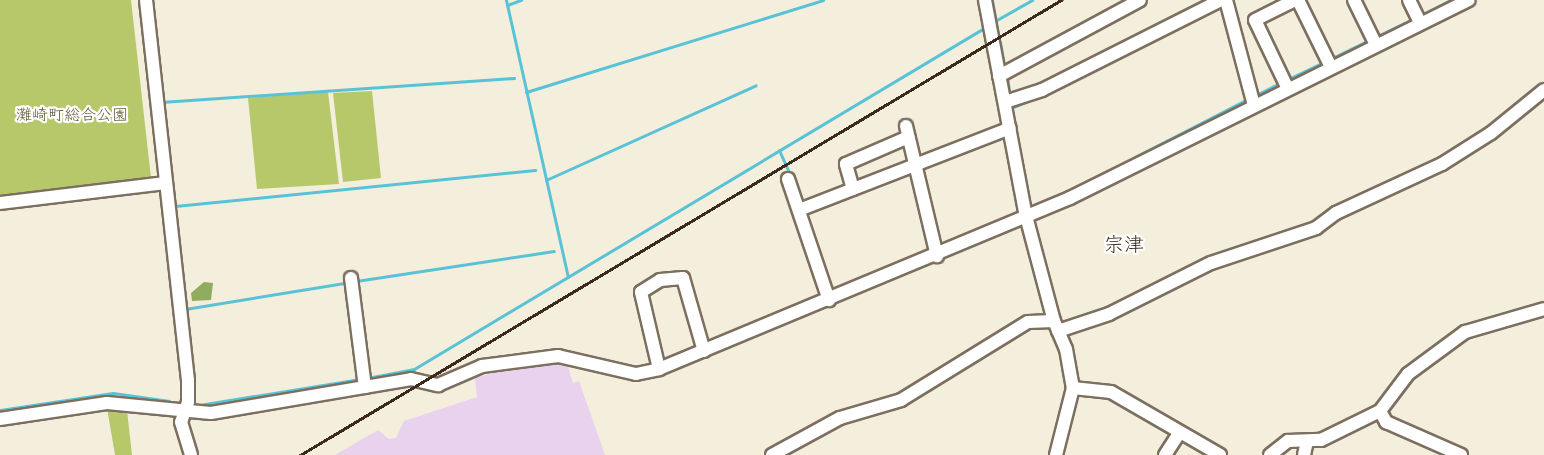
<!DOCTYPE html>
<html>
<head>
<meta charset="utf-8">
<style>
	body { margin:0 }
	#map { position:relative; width:1544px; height:455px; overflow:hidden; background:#f4efdc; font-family:"Comic Neue","Klee One",sans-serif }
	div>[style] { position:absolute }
	.built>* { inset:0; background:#e9d2ed }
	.green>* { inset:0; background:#b7c86b }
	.forest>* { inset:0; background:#91ac5f }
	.stream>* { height:3px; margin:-1.5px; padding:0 1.5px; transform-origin:1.5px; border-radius:1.5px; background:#59c2d6 }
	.roads { filter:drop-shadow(2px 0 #7c6f60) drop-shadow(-2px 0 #7c6f60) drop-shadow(0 2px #7c6f60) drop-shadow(0 -2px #7c6f60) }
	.minor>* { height:12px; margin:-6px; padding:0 6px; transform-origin:6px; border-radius:6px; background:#fff }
	.rail>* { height:3px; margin:-1.5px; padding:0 1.5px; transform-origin:1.5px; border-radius:1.5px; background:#3b2a1e }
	span { translate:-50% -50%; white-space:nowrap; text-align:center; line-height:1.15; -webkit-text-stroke:4.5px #fff; paint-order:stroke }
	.park-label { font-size:16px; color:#605935 }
	.quarter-label { font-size:20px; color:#3b2a1e }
</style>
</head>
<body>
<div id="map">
	<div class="built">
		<i style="clip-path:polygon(556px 364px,568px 366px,573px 383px,579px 381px,605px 455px,335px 455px,378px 430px,389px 439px,396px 438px,404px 421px,477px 397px,475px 378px,515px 367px)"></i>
	</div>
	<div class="green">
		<i style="clip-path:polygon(0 0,131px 0,151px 178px,0 198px)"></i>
		<i style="clip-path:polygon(372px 91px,381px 178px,343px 182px,333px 93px)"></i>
		<i style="clip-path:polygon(328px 92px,339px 184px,257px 189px,248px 98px)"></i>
		<i style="clip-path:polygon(107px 408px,127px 410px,132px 455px,115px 455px)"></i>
	</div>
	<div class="forest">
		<i style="clip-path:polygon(204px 282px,213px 283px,211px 300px,192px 301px,191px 293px)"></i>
	</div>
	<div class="stream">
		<i style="left:139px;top:0;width:171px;rotate:83.6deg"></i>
		<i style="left:506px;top:0;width:284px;rotate:77.4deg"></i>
		<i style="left:992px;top:0;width:35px;rotate:80deg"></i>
		<i style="left:507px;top:5px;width:15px;rotate:-20deg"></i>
		<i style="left:1421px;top:15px;width:34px;rotate:-27deg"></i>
		<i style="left:993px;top:22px;width:45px;rotate:-29.4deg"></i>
		<i style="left:1375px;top:37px;width:44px;rotate:-25.4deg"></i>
		<i style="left:1000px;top:42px;width:27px;rotate:80deg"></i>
		<i style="left:1332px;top:58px;width:41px;rotate:-25.9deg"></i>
		<i style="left:1007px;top:75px;width:23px;rotate:83deg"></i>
		<i style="left:1286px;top:80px;width:44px;rotate:-25.4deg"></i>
		<i style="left:526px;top:92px;width:311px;rotate:-17.2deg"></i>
		<i style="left:1256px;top:95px;width:27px;rotate:-27deg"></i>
		<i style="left:161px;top:102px;width:354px;rotate:-3.9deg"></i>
		<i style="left:1011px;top:108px;width:23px;rotate:-23deg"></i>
		<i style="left:779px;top:150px;width:27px;rotate:66deg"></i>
		<i style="left:1135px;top:157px;width:127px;rotate:-27.2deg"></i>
		<i style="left:546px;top:180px;width:230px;rotate:-24.3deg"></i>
		<i style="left:161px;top:196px;width:182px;rotate:83.7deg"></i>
		<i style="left:175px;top:206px;width:362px;rotate:-5.7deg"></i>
		<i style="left:356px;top:281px;width:200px;rotate:-8.6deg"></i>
		<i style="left:185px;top:309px;width:166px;rotate:-9.3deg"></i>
		<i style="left:367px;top:378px;width:48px;rotate:-10.8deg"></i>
		<i style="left:414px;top:369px;width:664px;rotate:-30.89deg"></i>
		<i style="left:199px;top:405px;width:163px;rotate:-9.2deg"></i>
		<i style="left:0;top:410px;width:114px;rotate:-8.6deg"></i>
		<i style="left:113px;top:393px;width:57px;rotate:8.1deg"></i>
	</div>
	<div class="roads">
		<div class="minor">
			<i style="left:146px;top:0;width:382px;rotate:83.7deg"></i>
			<i style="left:188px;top:380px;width:22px;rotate:90deg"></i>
			<i style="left:188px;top:402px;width:21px;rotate:109deg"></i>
			<i style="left:181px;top:422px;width:34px;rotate:73deg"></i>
			<i style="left:985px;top:0;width:220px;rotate:79.3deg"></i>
			<i style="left:1026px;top:216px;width:109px;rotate:75.1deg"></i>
			<i style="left:1054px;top:321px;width:30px;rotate:67deg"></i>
			<i style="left:1066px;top:349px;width:40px;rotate:80deg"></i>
			<i style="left:1073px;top:388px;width:38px;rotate:6deg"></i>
			<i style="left:1111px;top:392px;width:126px;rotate:30deg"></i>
			<i style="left:1226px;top:0;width:109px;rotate:75.1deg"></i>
			<i style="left:1298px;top:0;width:75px;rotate:63.8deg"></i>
			<i style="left:1354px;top:0;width:50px;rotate:63.9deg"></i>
			<i style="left:1409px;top:0;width:25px;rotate:64deg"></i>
			<i style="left:999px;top:76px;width:160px;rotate:-28.3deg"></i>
			<i style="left:1288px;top:89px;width:76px;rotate:-115.6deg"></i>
			<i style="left:1255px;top:20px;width:45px;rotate:-26.6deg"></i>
			<i style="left:1005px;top:102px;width:39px;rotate:-18deg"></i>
			<i style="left:1042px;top:90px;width:200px;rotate:-26.7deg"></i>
			<i style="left:906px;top:126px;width:134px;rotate:76.6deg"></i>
			<i style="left:788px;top:179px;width:128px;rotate:71.3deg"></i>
			<i style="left:853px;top:189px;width:26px;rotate:-106deg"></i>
			<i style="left:846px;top:164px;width:68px;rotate:-23.5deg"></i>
			<i style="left:0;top:203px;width:167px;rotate:-6.9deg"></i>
			<i style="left:799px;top:210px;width:226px;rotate:-21.2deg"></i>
			<i style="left:351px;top:278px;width:110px;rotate:82.7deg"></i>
			<i style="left:1058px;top:331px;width:54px;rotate:-18.4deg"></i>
			<i style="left:1109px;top:314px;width:114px;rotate:-26.6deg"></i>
			<i style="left:1211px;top:263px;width:111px;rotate:-18.4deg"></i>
			<i style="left:1316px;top:228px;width:25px;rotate:-37deg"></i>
			<i style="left:1336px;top:213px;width:117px;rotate:-24.8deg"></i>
			<i style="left:1442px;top:164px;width:58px;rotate:-32.3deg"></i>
			<i style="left:1491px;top:133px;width:68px;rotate:-39.1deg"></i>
			<i style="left:659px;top:369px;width:79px;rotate:-103.2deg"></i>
			<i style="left:641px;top:292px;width:22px;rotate:-32deg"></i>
			<i style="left:660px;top:280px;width:23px;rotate:-5deg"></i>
			<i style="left:683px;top:278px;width:76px;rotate:74deg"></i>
			<i style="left:1380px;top:411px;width:13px;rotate:61deg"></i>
			<i style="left:1386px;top:422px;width:82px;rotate:23.7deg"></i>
			<i style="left:0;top:419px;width:108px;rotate:-8.5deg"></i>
			<i style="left:107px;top:403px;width:104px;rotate:5.5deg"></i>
			<i style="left:211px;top:413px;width:203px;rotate:-9.6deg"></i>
			<i style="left:411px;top:379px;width:28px;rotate:13deg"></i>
			<i style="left:438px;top:385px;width:48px;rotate:-23.4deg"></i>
			<i style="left:482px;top:366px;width:77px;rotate:-7.5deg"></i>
			<i style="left:558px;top:356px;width:80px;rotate:13deg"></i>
			<i style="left:636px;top:374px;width:24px;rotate:-12deg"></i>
			<i style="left:659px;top:369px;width:445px;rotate:-22.6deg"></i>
			<i style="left:1070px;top:198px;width:445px;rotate:-26.4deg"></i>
			<i style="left:772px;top:455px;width:77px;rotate:-28.6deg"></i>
			<i style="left:840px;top:418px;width:64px;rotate:-16.4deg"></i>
			<i style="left:901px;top:400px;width:149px;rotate:-31.6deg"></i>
			<i style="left:1028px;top:322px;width:26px;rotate:-2deg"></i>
			<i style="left:1056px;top:455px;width:69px;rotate:-75.8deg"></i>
			<i style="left:1165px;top:455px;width:27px;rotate:-57deg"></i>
			<i style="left:1270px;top:455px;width:23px;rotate:-38deg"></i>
			<i style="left:1288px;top:441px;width:33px;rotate:-2deg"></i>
			<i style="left:1321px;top:440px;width:66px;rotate:-26.2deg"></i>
			<i style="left:1380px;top:411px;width:46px;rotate:-52.9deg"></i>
			<i style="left:1408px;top:374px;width:71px;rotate:-36.4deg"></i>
			<i style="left:1465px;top:332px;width:82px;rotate:-16.2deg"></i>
			<i style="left:1304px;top:455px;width:14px;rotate:-78deg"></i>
		</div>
	</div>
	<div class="rail">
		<i style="left:300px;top:455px;width:887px;rotate:-30.88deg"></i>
	</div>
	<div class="park-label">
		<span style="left:72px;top:115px">灘崎町総合公園</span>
	</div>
	<div class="quarter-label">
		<span style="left:1124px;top:244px">宗津</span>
	</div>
</div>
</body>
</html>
